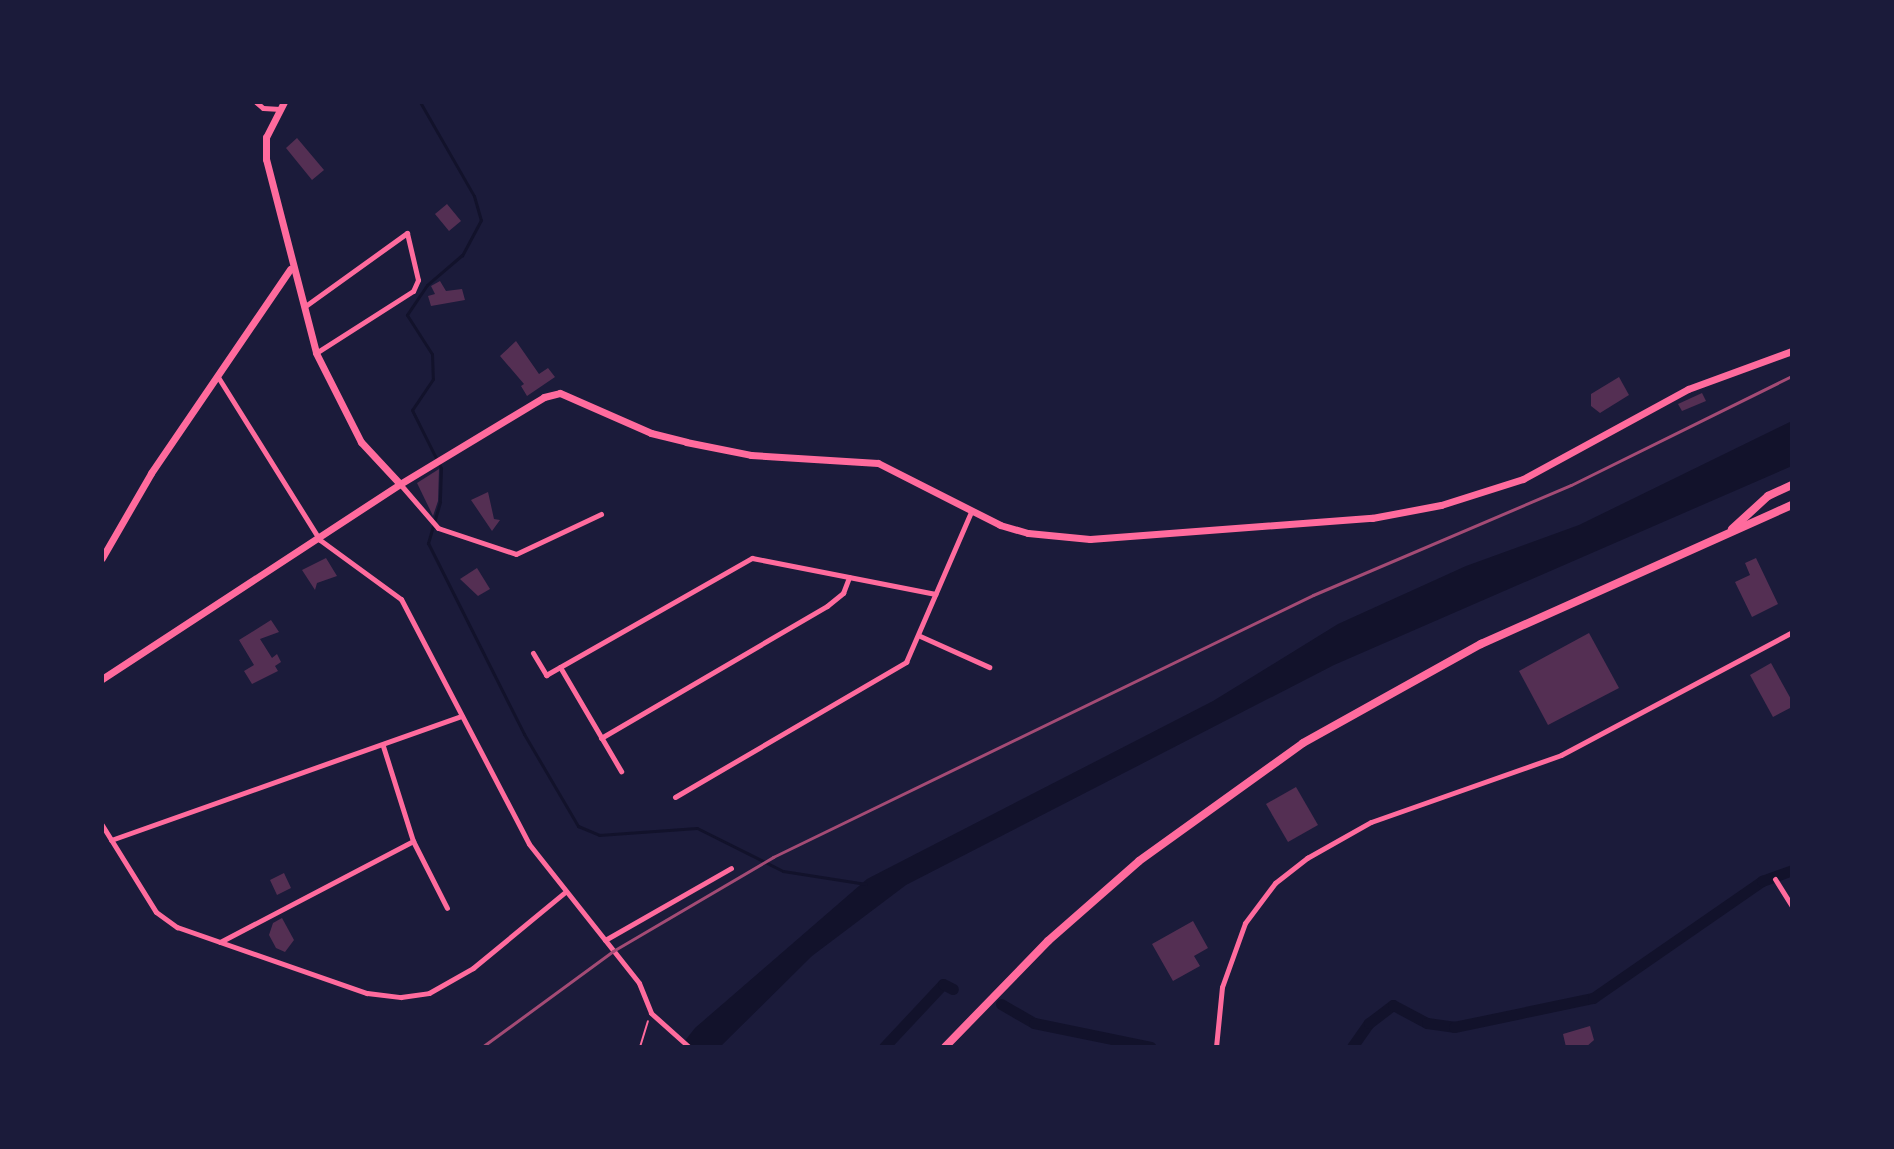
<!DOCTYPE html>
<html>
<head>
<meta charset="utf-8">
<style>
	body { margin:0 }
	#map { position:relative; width:1894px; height:1149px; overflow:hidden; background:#1b1b3a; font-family:Ubuntu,sans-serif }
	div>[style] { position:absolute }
	.water>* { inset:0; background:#12122b }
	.stream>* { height:3px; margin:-1.5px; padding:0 1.5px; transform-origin:1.5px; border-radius:1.5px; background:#12122b }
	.canal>* { height:11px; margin:-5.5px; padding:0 5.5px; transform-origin:5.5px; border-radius:5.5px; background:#12122b }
	.building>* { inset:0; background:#542f53 }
	.path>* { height:2px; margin:-1px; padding:0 1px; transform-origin:1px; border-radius:1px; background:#ff6b9d }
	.minor>* { height:5px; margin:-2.5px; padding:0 2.5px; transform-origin:2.5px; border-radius:2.5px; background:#ff6b9d }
	.secondary>* { height:7px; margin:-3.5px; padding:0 3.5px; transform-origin:3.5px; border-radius:3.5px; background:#ff6b9d }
	.trunk>* { height:8px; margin:-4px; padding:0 4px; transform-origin:4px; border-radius:4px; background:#ff6b9d }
	.rail>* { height:3px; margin:-1.5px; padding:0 1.5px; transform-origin:1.5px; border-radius:1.5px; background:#a44b75 }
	span { translate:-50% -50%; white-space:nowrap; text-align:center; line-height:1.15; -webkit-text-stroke:6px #1b1b3a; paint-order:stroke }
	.frame { position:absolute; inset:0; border:104px solid #1b1b3a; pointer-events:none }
</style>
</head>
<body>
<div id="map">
	<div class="water">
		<i style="clip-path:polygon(1792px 421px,1792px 466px,1334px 665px,906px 885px,812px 956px,720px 1047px,680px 1047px,695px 1028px,867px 879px,1213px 701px,1338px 624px,1466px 566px,1579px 525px)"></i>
	</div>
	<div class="stream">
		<i style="left:420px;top:102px;width:108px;rotate:60.1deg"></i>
		<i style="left:474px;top:196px;width:25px;rotate:74deg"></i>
		<i style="left:481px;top:220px;width:40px;rotate:118deg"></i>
		<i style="left:462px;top:255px;width:46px;rotate:139.4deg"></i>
		<i style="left:427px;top:285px;width:36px;rotate:124deg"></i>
		<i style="left:407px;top:315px;width:46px;rotate:57.3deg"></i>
		<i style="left:432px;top:354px;width:25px;rotate:88deg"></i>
		<i style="left:433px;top:379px;width:37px;rotate:124deg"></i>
		<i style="left:412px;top:410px;width:65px;rotate:63.4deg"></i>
		<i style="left:441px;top:468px;width:34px;rotate:92deg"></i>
		<i style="left:440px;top:502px;width:43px;rotate:106.3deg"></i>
		<i style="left:428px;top:543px;width:214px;rotate:63.3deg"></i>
		<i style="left:524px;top:734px;width:107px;rotate:59.6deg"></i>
		<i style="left:578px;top:826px;width:23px;rotate:23deg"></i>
		<i style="left:599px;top:835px;width:98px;rotate:-4.1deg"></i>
		<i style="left:697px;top:828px;width:96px;rotate:26.6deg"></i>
		<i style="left:783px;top:871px;width:84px;rotate:8.9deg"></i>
	</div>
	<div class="canal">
		<i style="left:1001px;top:1004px;width:38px;rotate:30deg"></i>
		<i style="left:1034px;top:1023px;width:119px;rotate:11.6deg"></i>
		<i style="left:884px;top:1047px;width:86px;rotate:-46.9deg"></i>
		<i style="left:943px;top:984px;width:11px;rotate:27deg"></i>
		<i style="left:1352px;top:1047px;width:29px;rotate:-55deg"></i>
		<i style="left:1369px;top:1023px;width:30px;rotate:-37deg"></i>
		<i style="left:1393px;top:1005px;width:38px;rotate:28deg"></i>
		<i style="left:1427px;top:1023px;width:27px;rotate:8deg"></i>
		<i style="left:1454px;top:1027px;width:142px;rotate:-11.8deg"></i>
		<i style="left:1593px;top:998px;width:206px;rotate:-34.7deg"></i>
		<i style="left:1762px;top:881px;width:32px;rotate:-20deg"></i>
	</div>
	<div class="building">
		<i style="clip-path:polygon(297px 138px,324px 170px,312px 180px,286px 148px)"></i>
		<i style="clip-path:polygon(447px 204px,461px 221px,449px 231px,435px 214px)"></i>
		<i style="clip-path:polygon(440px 281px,446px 291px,462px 289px,465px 300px,431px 306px,428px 296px,435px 294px,431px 286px)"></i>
		<i style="clip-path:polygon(516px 341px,539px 374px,548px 368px,555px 377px,527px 396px,521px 386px,524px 384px,500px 356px)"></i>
		<i style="clip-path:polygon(1619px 377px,1629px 395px,1600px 413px,1591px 406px,1591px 394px)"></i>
		<i style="clip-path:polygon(1702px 393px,1706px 401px,1682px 411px,1678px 404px)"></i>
		<i style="clip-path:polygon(439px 469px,438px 501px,433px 516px,417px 483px)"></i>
		<i style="clip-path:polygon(488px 492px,494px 519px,500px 520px,492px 531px,471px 500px)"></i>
		<i style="clip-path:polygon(326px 558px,337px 576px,317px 583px,315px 590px,302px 570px)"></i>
		<i style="clip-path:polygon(1756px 558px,1778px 604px,1752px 617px,1735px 582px,1750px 575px,1745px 563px)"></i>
		<i style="clip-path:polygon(477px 568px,490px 589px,478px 596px,460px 579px)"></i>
		<i style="clip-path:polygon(271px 620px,279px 632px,260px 639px,272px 658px,277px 654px,281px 662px,275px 666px,278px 671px,252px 684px,244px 671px,254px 665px,239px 640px)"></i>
		<i style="clip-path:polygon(1589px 633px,1619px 688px,1548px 725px,1519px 671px)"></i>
		<i style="clip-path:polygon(1771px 663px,1792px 701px,1792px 707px,1773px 717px,1750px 675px)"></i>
		<i style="clip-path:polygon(1296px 787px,1318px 825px,1288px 842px,1266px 804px)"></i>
		<i style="clip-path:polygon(284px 873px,291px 888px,277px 895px,270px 880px)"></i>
		<i style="clip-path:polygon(282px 918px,294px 940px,285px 952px,276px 948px,269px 935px,273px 923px)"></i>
		<i style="clip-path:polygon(1193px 921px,1208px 948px,1194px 956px,1200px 966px,1173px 981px,1152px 944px)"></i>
		<i style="clip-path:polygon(1590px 1026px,1594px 1040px,1586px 1047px,1566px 1047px,1563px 1034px)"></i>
	</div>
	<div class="path">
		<i style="left:640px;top:1047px;width:27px;rotate:-73deg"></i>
	</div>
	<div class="minor">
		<i style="left:256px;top:102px;width:9px;rotate:41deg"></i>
		<i style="left:263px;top:108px;width:17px;rotate:3deg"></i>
		<i style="left:304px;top:307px;width:127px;rotate:-35.7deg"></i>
		<i style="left:407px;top:233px;width:48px;rotate:76.8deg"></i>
		<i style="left:418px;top:280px;width:12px;rotate:114deg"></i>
		<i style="left:413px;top:291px;width:115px;rotate:147.4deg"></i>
		<i style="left:218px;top:377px;width:192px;rotate:58deg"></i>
		<i style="left:320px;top:540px;width:100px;rotate:36.1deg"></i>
		<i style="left:401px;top:599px;width:276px;rotate:62.4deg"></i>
		<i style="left:529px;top:844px;width:177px;rotate:51.6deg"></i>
		<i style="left:639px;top:983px;width:32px;rotate:68deg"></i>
		<i style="left:651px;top:1013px;width:51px;rotate:41.8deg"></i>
		<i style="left:400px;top:484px;width:58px;rotate:49.2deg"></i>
		<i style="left:438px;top:528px;width:82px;rotate:18.4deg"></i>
		<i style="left:516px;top:554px;width:94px;rotate:-25.2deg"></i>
		<i style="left:920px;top:636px;width:76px;rotate:24.2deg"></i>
		<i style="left:533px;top:653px;width:26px;rotate:59deg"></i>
		<i style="left:546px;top:675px;width:237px;rotate:-29.6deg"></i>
		<i style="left:752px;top:558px;width:187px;rotate:11.1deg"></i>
		<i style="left:560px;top:667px;width:121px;rotate:59.6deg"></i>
		<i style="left:601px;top:738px;width:262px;rotate:-30.3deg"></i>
		<i style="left:827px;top:606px;width:21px;rotate:-39deg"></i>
		<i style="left:843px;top:593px;width:17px;rotate:-69deg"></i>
		<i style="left:383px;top:746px;width:100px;rotate:72.5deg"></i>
		<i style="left:413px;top:841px;width:75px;rotate:63.1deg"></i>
		<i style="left:675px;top:797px;width:268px;rotate:-30.3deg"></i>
		<i style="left:906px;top:662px;width:163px;rotate:-66.6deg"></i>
		<i style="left:102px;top:825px;width:102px;rotate:58.2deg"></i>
		<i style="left:156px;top:912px;width:26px;rotate:36deg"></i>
		<i style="left:177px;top:927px;width:201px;rotate:19.2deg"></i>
		<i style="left:367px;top:993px;width:34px;rotate:7deg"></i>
		<i style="left:401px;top:997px;width:28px;rotate:-8deg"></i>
		<i style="left:429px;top:993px;width:51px;rotate:-29.6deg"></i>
		<i style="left:473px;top:968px;width:118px;rotate:-39.5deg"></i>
		<i style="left:111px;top:840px;width:372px;rotate:-19.5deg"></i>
		<i style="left:1775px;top:879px;width:32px;rotate:58deg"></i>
		<i style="left:605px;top:940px;width:145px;rotate:-29.7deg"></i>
		<i style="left:220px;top:942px;width:218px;rotate:-27.6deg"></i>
		<i style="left:1216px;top:1047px;width:60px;rotate:-84.3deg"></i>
		<i style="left:1222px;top:987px;width:68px;rotate:-70.2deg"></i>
		<i style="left:1245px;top:923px;width:50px;rotate:-53.1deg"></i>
		<i style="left:1275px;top:883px;width:41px;rotate:-38deg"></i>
		<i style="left:1307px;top:858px;width:73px;rotate:-29.4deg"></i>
		<i style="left:1371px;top:822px;width:201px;rotate:-19.4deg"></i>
		<i style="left:1561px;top:755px;width:262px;rotate:-28deg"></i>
	</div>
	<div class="secondary">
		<i style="left:284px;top:102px;width:39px;rotate:117deg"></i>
		<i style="left:266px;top:137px;width:22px;rotate:90deg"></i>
		<i style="left:266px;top:159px;width:200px;rotate:75.5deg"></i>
		<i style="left:316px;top:353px;width:100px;rotate:63.2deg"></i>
		<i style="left:361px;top:442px;width:57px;rotate:47.1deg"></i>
		<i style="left:102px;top:558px;width:98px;rotate:-60deg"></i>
		<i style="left:151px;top:473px;width:247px;rotate:-55.7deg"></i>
		<i style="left:102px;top:679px;width:356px;rotate:-33.2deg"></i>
		<i style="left:400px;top:484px;width:168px;rotate:-31.1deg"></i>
		<i style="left:544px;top:397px;width:16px;rotate:-14deg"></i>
		<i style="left:560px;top:393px;width:99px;rotate:23.7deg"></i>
		<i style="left:651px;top:433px;width:36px;rotate:14deg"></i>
		<i style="left:686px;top:442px;width:66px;rotate:11.3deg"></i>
		<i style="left:751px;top:455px;width:127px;rotate:3.6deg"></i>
		<i style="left:878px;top:463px;width:137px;rotate:26.9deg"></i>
		<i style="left:1000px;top:525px;width:29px;rotate:16deg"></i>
		<i style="left:1028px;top:533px;width:62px;rotate:5.5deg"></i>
		<i style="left:1090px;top:539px;width:283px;rotate:-4.3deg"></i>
		<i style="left:1372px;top:518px;width:70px;rotate:-10.7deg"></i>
		<i style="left:1441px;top:505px;width:86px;rotate:-17.6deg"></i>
		<i style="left:1523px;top:479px;width:188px;rotate:-28.6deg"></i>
		<i style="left:1688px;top:389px;width:111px;rotate:-20.1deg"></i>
	</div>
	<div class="trunk">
		<i style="left:1732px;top:529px;width:49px;rotate:-42.5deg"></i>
		<i style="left:1768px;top:496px;width:26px;rotate:-25deg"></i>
		<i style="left:945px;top:1047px;width:148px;rotate:-45.8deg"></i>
		<i style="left:1048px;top:941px;width:121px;rotate:-41.3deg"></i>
		<i style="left:1139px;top:861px;width:202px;rotate:-35.7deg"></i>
		<i style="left:1303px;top:743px;width:204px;rotate:-29.1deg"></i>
		<i style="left:1481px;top:644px;width:341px;rotate:-24.1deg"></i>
	</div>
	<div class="rail">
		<i style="left:482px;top:1047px;width:162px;rotate:-36.2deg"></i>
		<i style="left:613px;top:951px;width:186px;rotate:-30.4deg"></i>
		<i style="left:773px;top:857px;width:600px;rotate:-25.88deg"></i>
		<i style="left:1313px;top:595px;width:280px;rotate:-23.1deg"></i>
		<i style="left:1571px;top:485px;width:246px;rotate:-26.3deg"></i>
	</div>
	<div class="frame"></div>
</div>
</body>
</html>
